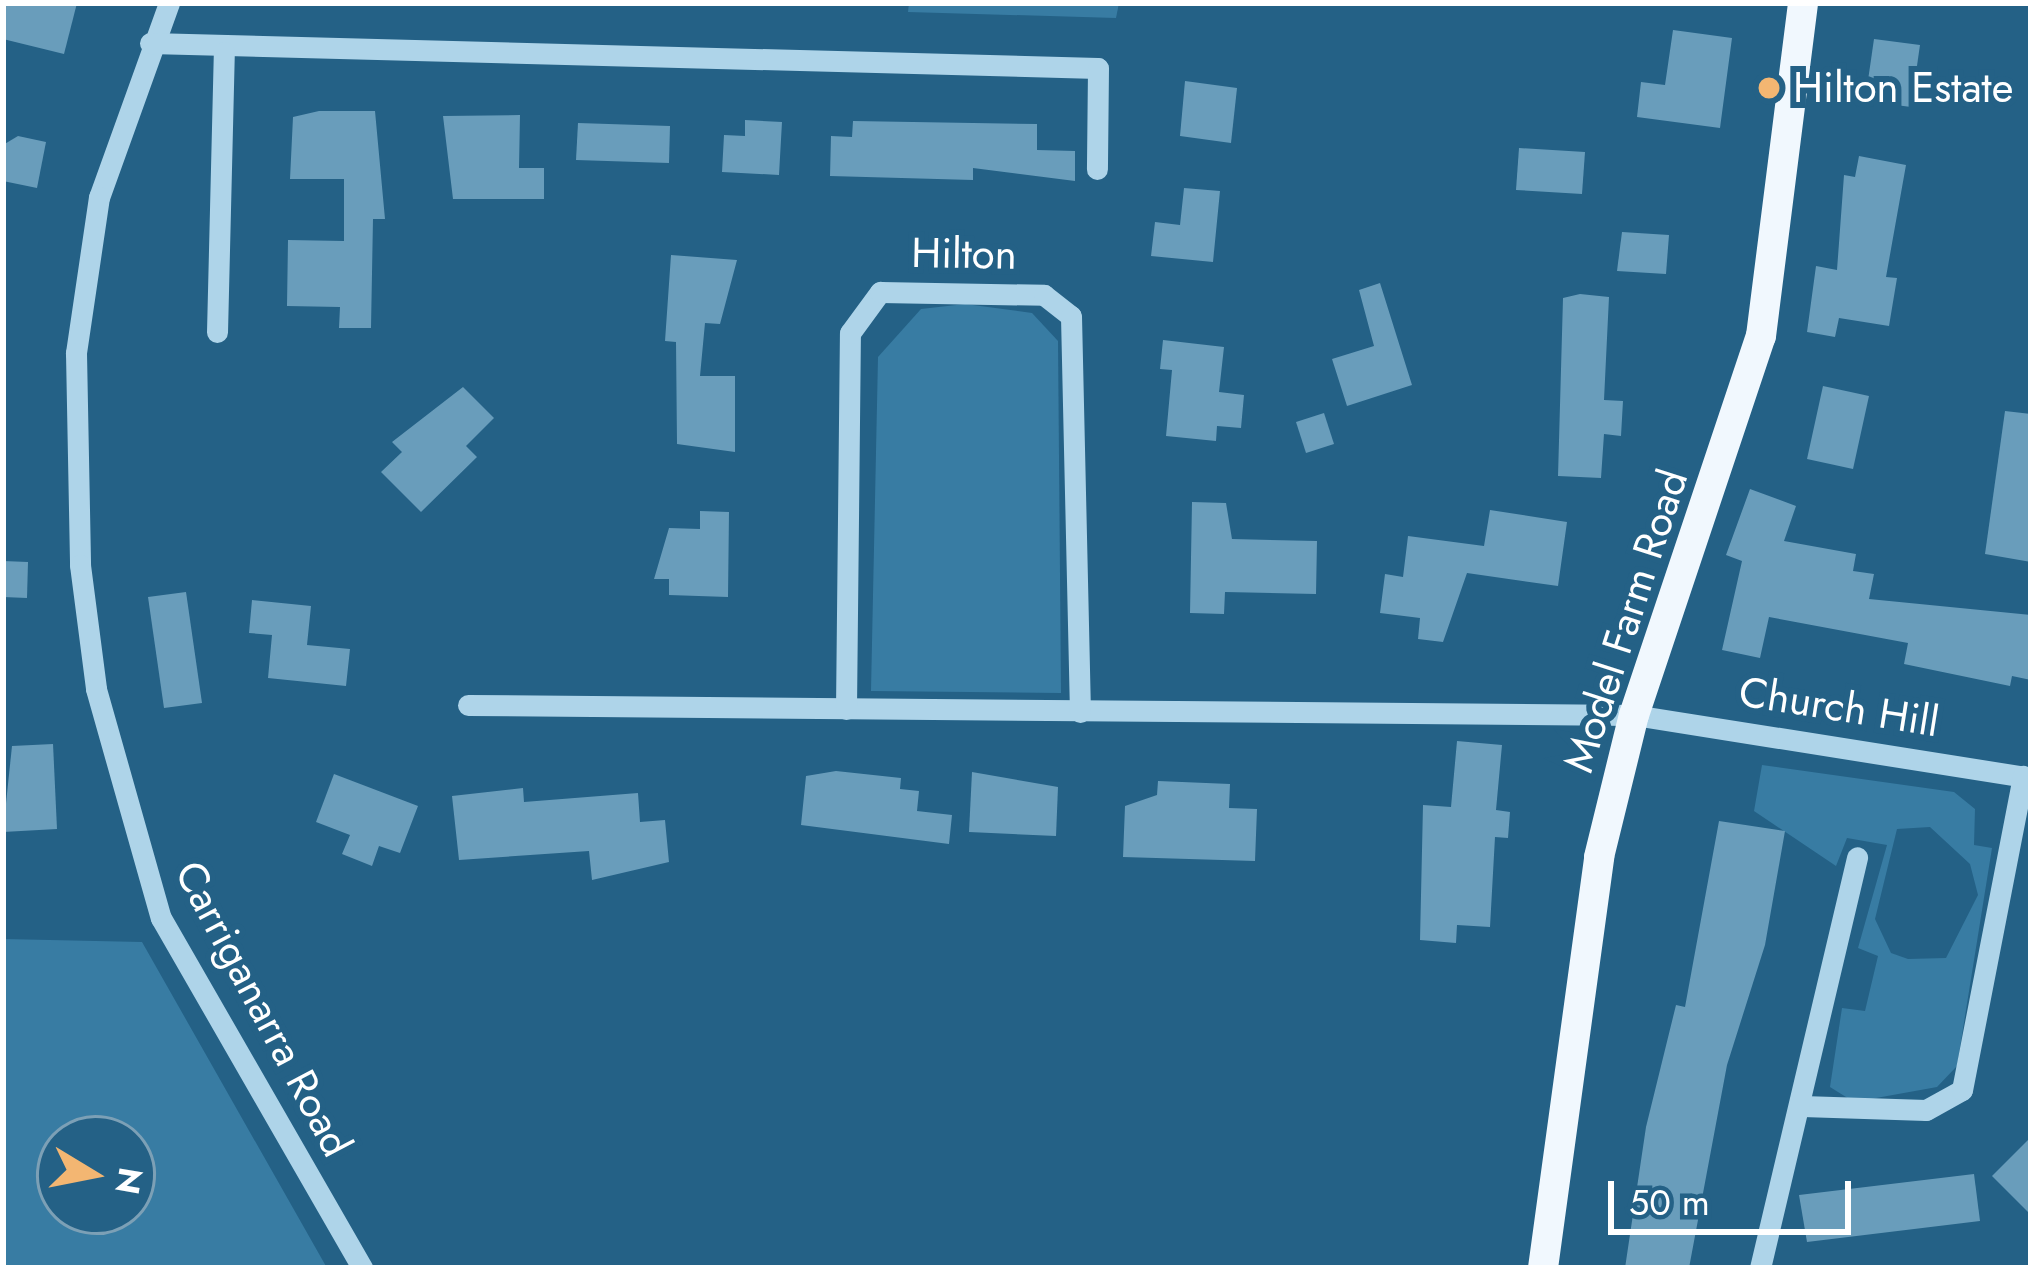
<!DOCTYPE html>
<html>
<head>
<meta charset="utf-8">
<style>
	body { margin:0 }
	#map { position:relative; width:2034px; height:1271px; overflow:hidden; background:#246186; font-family:Jost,sans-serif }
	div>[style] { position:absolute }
	.green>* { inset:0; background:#387ca3 }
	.building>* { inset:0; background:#699dbb }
	.minor>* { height:21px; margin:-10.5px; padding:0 10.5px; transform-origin:10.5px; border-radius:10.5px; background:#aed4e9 }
	.major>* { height:30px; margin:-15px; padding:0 15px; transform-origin:15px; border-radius:15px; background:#f1f8fe }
	.dots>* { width:33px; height:33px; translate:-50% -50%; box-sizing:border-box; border:6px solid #246186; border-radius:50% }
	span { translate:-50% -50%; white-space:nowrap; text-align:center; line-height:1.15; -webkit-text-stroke:12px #246186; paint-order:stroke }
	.poi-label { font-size:42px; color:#fff }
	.left { translate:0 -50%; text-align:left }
	.street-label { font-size:42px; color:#fff }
	.frame { position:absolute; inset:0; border:6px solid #fff; pointer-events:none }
	.north { position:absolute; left:36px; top:1115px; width:120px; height:120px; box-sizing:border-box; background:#246186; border:3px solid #7ca0b6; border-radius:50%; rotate:100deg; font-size:33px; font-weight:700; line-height:48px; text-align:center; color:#fff }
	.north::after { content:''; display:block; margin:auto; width:42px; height:54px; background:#f3b672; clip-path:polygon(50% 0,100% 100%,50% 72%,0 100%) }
	.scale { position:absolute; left:1608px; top:1181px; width:243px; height:54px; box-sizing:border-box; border:6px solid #fff; border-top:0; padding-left:15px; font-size:36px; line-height:42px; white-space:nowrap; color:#fff; -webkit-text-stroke:9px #246186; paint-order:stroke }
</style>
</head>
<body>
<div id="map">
	<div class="green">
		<i style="clip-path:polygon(909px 3px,1119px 3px,1116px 18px,908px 12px)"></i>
		<i style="clip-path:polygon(965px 304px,1032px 313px,1058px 341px,1061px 693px,871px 691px,878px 357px,921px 309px)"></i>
		<i style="clip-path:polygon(evenodd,1762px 765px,1954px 792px,1975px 809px,1974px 845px,1992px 848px,1957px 1066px,1937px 1087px,1854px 1102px,1830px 1087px,1842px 1008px,1865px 1011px,1878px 956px,1858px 948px,1887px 845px,1847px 838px,1836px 866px,1754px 811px,1762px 765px,1930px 827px,1970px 864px,1978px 895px,1946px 958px,1908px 959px,1891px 953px,1875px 919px,1897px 829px,1930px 827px)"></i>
		<i style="clip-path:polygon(evenodd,3px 939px,142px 942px,327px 1268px,3px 1268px,3px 939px,132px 1139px,132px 1211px,60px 1211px,60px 1139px,132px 1139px)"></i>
	</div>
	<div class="building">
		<i style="clip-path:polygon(3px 3px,77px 3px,64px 54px,3px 39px)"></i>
		<i style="clip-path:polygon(1673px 30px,1732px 38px,1720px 128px,1637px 117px,1641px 82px,1665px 85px)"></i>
		<i style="clip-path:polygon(1874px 39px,1920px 45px,1911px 107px,1865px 101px)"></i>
		<i style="clip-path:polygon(1185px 81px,1237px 88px,1231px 143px,1180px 136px)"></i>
		<i style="clip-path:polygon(319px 111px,375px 111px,385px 219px,373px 219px,371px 328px,339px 328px,340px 307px,287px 306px,288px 240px,344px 241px,344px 179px,290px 179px,293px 117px)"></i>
		<i style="clip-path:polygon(520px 115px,519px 168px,544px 168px,544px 199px,453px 199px,443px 116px)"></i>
		<i style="clip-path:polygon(745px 120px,782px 122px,779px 175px,722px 172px,724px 135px,745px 136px)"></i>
		<i style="clip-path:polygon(853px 121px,1037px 124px,1037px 150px,1075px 151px,1075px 181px,973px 168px,973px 180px,830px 176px,831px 136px,852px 137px)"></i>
		<i style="clip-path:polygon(578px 123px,670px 126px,669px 163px,576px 160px)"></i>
		<i style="clip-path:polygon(18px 136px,46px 142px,37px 188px,3px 181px,3px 145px)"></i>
		<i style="clip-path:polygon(1519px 148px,1585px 152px,1582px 194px,1516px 190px)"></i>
		<i style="clip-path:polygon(1859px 156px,1906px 165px,1886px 277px,1897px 278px,1889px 326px,1839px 318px,1835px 337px,1807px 332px,1816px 266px,1837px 270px,1844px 175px,1855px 177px)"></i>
		<i style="clip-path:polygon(1184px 188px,1220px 191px,1213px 262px,1151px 256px,1155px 222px,1180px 225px)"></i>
		<i style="clip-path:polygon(1622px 232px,1669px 235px,1666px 274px,1617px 271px)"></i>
		<i style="clip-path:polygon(671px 255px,737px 260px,720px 324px,705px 323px,700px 376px,735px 376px,735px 452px,677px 444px,676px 342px,665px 341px)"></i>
		<i style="clip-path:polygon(1380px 283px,1412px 385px,1347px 406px,1332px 359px,1374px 346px,1359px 290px)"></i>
		<i style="clip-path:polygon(1580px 294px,1609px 297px,1604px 400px,1623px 401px,1621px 436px,1604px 434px,1601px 478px,1558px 476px,1563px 298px)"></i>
		<i style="clip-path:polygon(1163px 340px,1224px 347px,1219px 392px,1244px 395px,1241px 428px,1217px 426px,1216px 441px,1166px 436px,1172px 370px,1160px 369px)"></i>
		<i style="clip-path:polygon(1823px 386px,1869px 396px,1853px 469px,1807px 459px)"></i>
		<i style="clip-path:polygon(463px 387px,494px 418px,466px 446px,477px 457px,421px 512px,381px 472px,402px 452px,392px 442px)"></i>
		<i style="clip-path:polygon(2005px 411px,2031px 414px,2031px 562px,1985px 554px)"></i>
		<i style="clip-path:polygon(1324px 413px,1334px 444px,1306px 453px,1296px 422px)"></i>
		<i style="clip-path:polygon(1750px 489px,1796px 506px,1784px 541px,1856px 554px,1853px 571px,1874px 574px,1869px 599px,2031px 615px,2031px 680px,2012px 676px,2010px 686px,1904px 664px,1908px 643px,1769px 617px,1760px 658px,1722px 650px,1742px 561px,1726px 555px)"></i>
		<i style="clip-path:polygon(1192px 502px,1226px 503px,1232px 539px,1317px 541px,1316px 594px,1225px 592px,1224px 614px,1190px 613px)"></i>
		<i style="clip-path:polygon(1490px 510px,1567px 522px,1558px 586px,1467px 573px,1443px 642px,1418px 639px,1420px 618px,1380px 613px,1385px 574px,1403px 577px,1408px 536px,1484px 546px)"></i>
		<i style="clip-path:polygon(700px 511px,729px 512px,728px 597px,669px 595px,669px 579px,654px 579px,669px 528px,700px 529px)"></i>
		<i style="clip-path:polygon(3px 561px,28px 562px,27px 598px,3px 597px)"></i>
		<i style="clip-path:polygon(186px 592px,202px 703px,164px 708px,148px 597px)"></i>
		<i style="clip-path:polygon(252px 600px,311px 606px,307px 645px,350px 649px,346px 686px,268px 678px,272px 635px,249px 633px)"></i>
		<i style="clip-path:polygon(1457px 741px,1502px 745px,1496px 810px,1510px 812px,1508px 838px,1495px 837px,1490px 927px,1457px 925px,1456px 943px,1420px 940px,1423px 805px,1451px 807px)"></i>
		<i style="clip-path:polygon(53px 744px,57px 829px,3px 832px,12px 746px)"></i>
		<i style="clip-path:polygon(836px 771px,901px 778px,900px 789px,919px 791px,917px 811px,952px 815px,949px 844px,801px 825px,806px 776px)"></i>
		<i style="clip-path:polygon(972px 772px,1058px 787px,1056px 836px,969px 832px)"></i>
		<i style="clip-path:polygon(334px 774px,418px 806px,400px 853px,379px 846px,372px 866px,342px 854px,350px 835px,316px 822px)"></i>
		<i style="clip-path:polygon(1158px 781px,1230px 784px,1229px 808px,1257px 809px,1255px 861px,1123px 857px,1125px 806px,1157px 795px)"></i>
		<i style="clip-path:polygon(523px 788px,524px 802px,638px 793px,640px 822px,665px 820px,669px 862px,592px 880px,589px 851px,459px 860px,452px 796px)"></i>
		<i style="clip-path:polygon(1719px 821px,1785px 831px,1765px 945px,1727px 1065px,1689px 1268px,1625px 1268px,1646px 1127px,1676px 1005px,1685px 1007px)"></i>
		<i style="clip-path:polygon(2031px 1137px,2031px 1215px,1992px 1176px)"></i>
		<i style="clip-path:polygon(1974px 1174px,1980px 1221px,1807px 1242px,1799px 1195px)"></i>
	</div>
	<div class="minor">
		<i style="left:169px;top:3px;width:206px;rotate:109.8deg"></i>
		<i style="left:99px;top:197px;width:158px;rotate:98.4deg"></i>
		<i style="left:76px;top:353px;width:212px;rotate:88.9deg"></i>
		<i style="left:80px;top:565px;width:125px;rotate:82.6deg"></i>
		<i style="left:96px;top:689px;width:238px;rotate:74.2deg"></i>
		<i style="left:161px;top:918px;width:404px;rotate:60.1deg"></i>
		<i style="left:150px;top:43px;width:948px;rotate:1.51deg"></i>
		<i style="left:1098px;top:68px;width:101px;rotate:90.6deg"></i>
		<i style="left:217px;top:332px;width:280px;rotate:-88.6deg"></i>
		<i style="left:468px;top:705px;width:1166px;rotate:0.49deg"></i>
		<i style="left:1634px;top:715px;width:402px;rotate:9deg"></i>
		<i style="left:846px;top:709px;width:376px;rotate:-89.4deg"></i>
		<i style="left:850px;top:333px;width:51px;rotate:-53.8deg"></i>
		<i style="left:880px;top:292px;width:164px;rotate:1deg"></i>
		<i style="left:1044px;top:295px;width:34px;rotate:38deg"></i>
		<i style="left:1071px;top:316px;width:396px;rotate:88.7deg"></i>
		<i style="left:1802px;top:1106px;width:124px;rotate:1.8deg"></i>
		<i style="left:1926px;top:1110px;width:41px;rotate:-29.1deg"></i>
		<i style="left:1962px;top:1090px;width:320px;rotate:-79deg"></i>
		<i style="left:1760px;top:1268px;width:422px;rotate:-76.7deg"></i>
	</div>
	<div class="major">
		<i style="left:1543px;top:1268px;width:415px;rotate:-82.2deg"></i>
		<i style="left:1599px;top:857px;width:146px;rotate:-76.2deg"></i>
		<i style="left:1634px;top:715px;width:400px;rotate:-71.5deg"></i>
		<i style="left:1761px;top:336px;width:336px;rotate:-82.8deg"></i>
	</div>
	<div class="dots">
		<i style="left:1769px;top:88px;background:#f3b672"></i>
	</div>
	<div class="poi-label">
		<span class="left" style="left:1793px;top:88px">Hilton Estate</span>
	</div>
	<div class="street-label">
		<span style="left:964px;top:254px;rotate:1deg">Hilton</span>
		<span style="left:1626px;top:621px;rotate:-72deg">Model Farm Road</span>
		<span style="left:1839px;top:707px;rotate:9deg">Church Hill</span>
		<span style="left:263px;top:1009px;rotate:62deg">Carriganarra Road</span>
	</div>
	<div class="frame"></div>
	<div class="north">N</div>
	<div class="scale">50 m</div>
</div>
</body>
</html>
